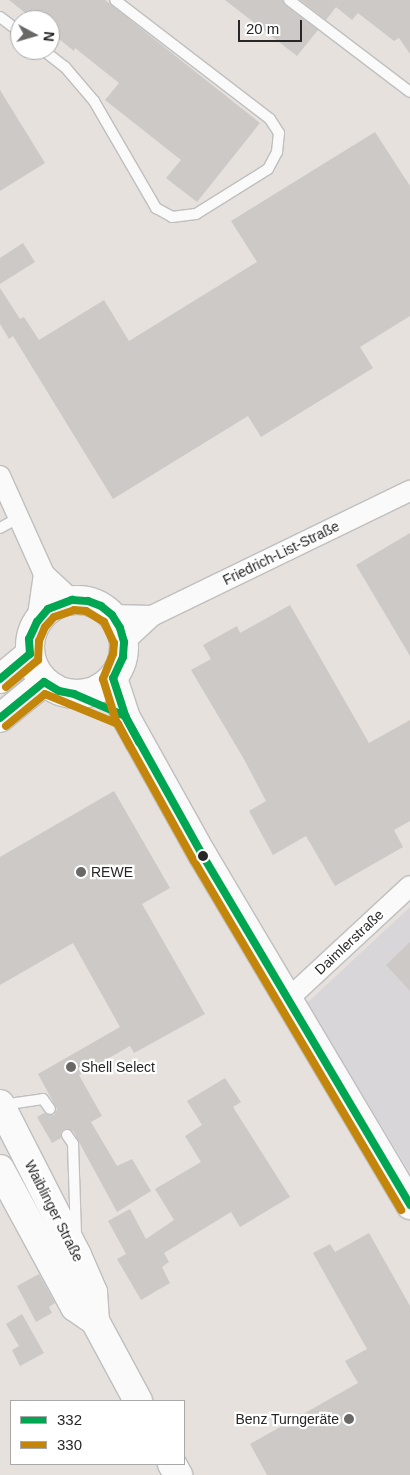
<!DOCTYPE html>
<html>
<head>
<meta charset="utf-8">
<style>
	body { margin:0 }
	#map { position:relative; width:410px; height:1475px; overflow:hidden; background:#e6e1dd; font-family:Arial,sans-serif }
	div>[style] { position:absolute }
	.industrial>* { inset:0; background:#d9d6d9 }
	.building>* { inset:0; background:#cdc9c7 }
	.roads { filter:drop-shadow(1px 0 #bfbfbf) drop-shadow(-1px 0 #bfbfbf) drop-shadow(0 1px #bfbfbf) drop-shadow(0 -1px #bfbfbf) }
	.lane>* { height:10px; margin:-5px; padding:0 5px; transform-origin:5px; border-radius:5px; background:#fbfafa }
	.street>* { height:20px; margin:-10px; padding:0 10px; transform-origin:10px; border-radius:10px; background:#fbfafa }
	.secondary>* { height:28px; margin:-14px; padding:0 14px; transform-origin:14px; border-radius:14px; background:#fbfafa }
	.secondary>.ring { margin:-14px; padding:0; box-sizing:content-box; background:none; border:28px solid #fbfafa; border-radius:50% }
	.bus-1>* { height:8px; margin:-4px; padding:0 4px; transform-origin:4px; border-radius:4px; background:#00a651 }
	.bus-2>* { height:8px; margin:-4px; padding:0 4px; transform-origin:4px; border-radius:4px; background:#c3860a }
	.dots>* { width:14px; height:14px; translate:-50% -50%; box-sizing:border-box; border:2px solid #fff; border-radius:50% }
	span { translate:-50% -50%; white-space:nowrap; text-align:center; line-height:1.15; -webkit-text-stroke:4.5px #fff; paint-order:stroke }
	.street-label { font-size:14px; color:#272727 }
	.poi-label { font-size:14px; color:#272727 }
	.left { translate:0 -50%; text-align:left }
	.right { translate:-100% -50%; text-align:right }
	.legend { position:absolute; left:10px; top:1400px; width:175px; height:65px; box-sizing:border-box; background:#fff; border:1px solid #a9a9a9; margin:0; padding:6px 9px; list-style:none; font-size:15px; color:#272727 }
	.legend li { display:flex; align-items:center; gap:10px; height:25px }
	.legend b { width:25px; border:1px solid #a9a9a9 }
	.north { position:absolute; left:10px; top:10px; width:50px; height:50px; box-sizing:border-box; background:#fff; border:1px solid #a9a9a9; border-radius:50%; rotate:96deg; font-size:14px; font-weight:700; line-height:20px; text-align:center; color:#272727 }
	.north::after { content:''; display:block; margin:auto; width:18px; height:22px; background:#6a6867; clip-path:polygon(50% 0,100% 100%,50% 72%,0 100%) }
	.scale { position:absolute; left:238px; top:20px; width:64px; height:22px; box-sizing:border-box; border:2px solid #272727; border-top:0; padding-left:6px; font-size:15px; line-height:18px; white-space:nowrap; color:#272727; -webkit-text-stroke:4px #fff; paint-order:stroke }
</style>
</head>
<body>
<div id="map">
	<div class="industrial">
		<i style="clip-path:polygon(410px 907px,410px 1173px,307px 1003px)"></i>
	</div>
	<div class="building">
		<i style="clip-path:polygon(9px 0,105px 0,260px 123px,197px 202px,166px 178px,181px 160px,105px 100px,119px 83px,75px 48px,74px 51px,50px 32px,50px 20px,34px 20px)"></i>
		<i style="clip-path:polygon(225px 0,282px 0,285px 5px,318px 30px,297px 56px)"></i>
		<i style="clip-path:polygon(300px 0,410px 0,410px 54px,399px 38px,394px 41px,358px 13px,352px 20px,336px 7px,326px 20px)"></i>
		<i style="clip-path:polygon(0 90px,45px 163px,0 191px)"></i>
		<i style="clip-path:polygon(375px 132px,410px 186px,410px 316px,360px 347px,373px 368px,261px 437px,248px 416px,113px 499px,13px 336px,9px 339px,0 324px,0 288px,20px 319px,24px 317px,39px 340px,104px 300px,129px 341px,257px 262px,231px 221px)"></i>
		<i style="clip-path:polygon(23px 243px,35px 262px,0 284px,0 258px)"></i>
		<i style="clip-path:polygon(410px 533px,410px 656px,356px 565px)"></i>
		<i style="clip-path:polygon(290px 605px,369px 743px,410px 720px,410px 821px,394px 830px,403px 847px,335px 886px,306px 836px,273px 855px,249px 811px,266px 801px,245px 761px,191px 670px,211px 659px,203px 645px,237px 626px,240px 633px)"></i>
		<i style="clip-path:polygon(114px 791px,170px 888px,142px 904px,205px 1014px,134px 1053px,130px 1046px,79px 1075px,102px 1116px,91px 1122px,117px 1166px,132px 1159px,151px 1191px,117px 1212px,73px 1131px,64px 1129px,61px 1132px,61px 1138px,52px 1143px,37px 1117px,44px 1113px,48px 1115px,54px 1115px,57px 1109px,38px 1074px,120px 1027px,73px 943px,0 985px,0 857px)"></i>
		<i style="clip-path:polygon(410px 942px,410px 991px,386px 965px)"></i>
		<i style="clip-path:polygon(225px 1078px,241px 1102px,233px 1107px,290px 1197px,240px 1227px,231px 1212px,164px 1253px,169px 1262px,162px 1267px,170px 1283px,141px 1300px,117px 1259px,126px 1254px,108px 1221px,130px 1209px,146px 1239px,174px 1220px,155px 1189px,201px 1162px,185px 1136px,202px 1125px,187px 1101px)"></i>
		<i style="clip-path:polygon(369px 1233px,410px 1306px,410px 1475px,267px 1475px,250px 1444px,358px 1383px,345px 1361px,367px 1349px,313px 1253px,330px 1244px,335px 1252px)"></i>
		<i style="clip-path:polygon(39px 1274px,55px 1303px,49px 1307px,52px 1313px,36px 1322px,17px 1286px)"></i>
		<i style="clip-path:polygon(22px 1314px,44px 1353px,20px 1366px,12px 1350px,19px 1346px,6px 1324px)"></i>
	</div>
	<div class="roads">
		<div class="lane">
			<i style="left:289px;top:0;width:152px;rotate:37.2deg"></i>
			<i style="left:0;top:17px;width:25px;rotate:37deg"></i>
			<i style="left:43px;top:50px;width:28px;rotate:38deg"></i>
			<i style="left:65px;top:67px;width:45px;rotate:49.5deg"></i>
			<i style="left:94px;top:101px;width:124px;rotate:59.9deg"></i>
			<i style="left:156px;top:208px;width:18px;rotate:29deg"></i>
			<i style="left:172px;top:217px;width:24px;rotate:-7deg"></i>
			<i style="left:196px;top:214px;width:85px;rotate:-32deg"></i>
			<i style="left:268px;top:169px;width:19px;rotate:-62deg"></i>
			<i style="left:277px;top:152px;width:19px;rotate:-84deg"></i>
			<i style="left:279px;top:133px;width:17px;rotate:-123deg"></i>
			<i style="left:270px;top:119px;width:195px;rotate:-142.5deg"></i>
			<i style="left:0;top:528px;width:21px;rotate:-29deg"></i>
			<i style="left:2px;top:1105px;width:41px;rotate:-8.3deg"></i>
			<i style="left:43px;top:1099px;width:12px;rotate:55deg"></i>
			<i style="left:67px;top:1135px;width:11px;rotate:56deg"></i>
			<i style="left:73px;top:1144px;width:90px;rotate:88.1deg"></i>
		</div>
		<div class="street">
			<i style="left:0;top:476px;width:107px;rotate:65.8deg"></i>
			<i style="left:44px;top:574px;width:38px;rotate:43deg"></i>
			<i style="left:112px;top:615px;width:40px;rotate:1.4deg"></i>
			<i style="left:37px;top:622px;width:49px;rotate:-81.7deg"></i>
			<i style="left:124px;top:642px;width:38px;rotate:-43deg"></i>
			<i style="left:152px;top:616px;width:287px;rotate:-25.9deg"></i>
			<i style="left:288px;top:999px;width:166px;rotate:-42.8deg"></i>
		</div>
		<div class="secondary">
			<i class="ring" style="left:30px;top:600px;width:66px;height:66px"></i>
			<i style="left:113px;top:678px;width:40px;rotate:72deg"></i>
			<i style="left:125px;top:716px;width:160px;rotate:60.9deg"></i>
			<i style="left:203px;top:856px;width:406px;rotate:59.3deg"></i>
			<i style="left:0;top:679px;width:39px;rotate:-40deg"></i>
			<i style="left:0;top:718px;width:57px;rotate:-39.3deg"></i>
			<i style="left:0;top:1104px;width:169px;rotate:63deg"></i>
			<i style="left:77px;top:1255px;width:40px;rotate:66.6deg"></i>
			<i style="left:93px;top:1292px;width:29px;rotate:86deg"></i>
			<i style="left:95px;top:1321px;width:91px;rotate:61.7deg"></i>
			<i style="left:0;top:1169px;width:157px;rotate:61.5deg"></i>
			<i style="left:75px;top:1307px;width:24px;rotate:35deg"></i>
			<i style="left:172px;top:1464px;width:13px;rotate:61deg"></i>
		</div>
	</div>
	<div class="bus-1">
		<i style="left:0;top:679px;width:39px;rotate:-40deg"></i>
		<i style="left:30px;top:654px;width:15px;rotate:-94deg"></i>
		<i style="left:29px;top:639px;width:19px;rotate:-65deg"></i>
		<i style="left:37px;top:622px;width:17px;rotate:-50deg"></i>
		<i style="left:48px;top:609px;width:26px;rotate:-21deg"></i>
		<i style="left:72px;top:600px;width:16px;rotate:4deg"></i>
		<i style="left:88px;top:601px;width:14px;rotate:21deg"></i>
		<i style="left:101px;top:606px;width:14px;rotate:39deg"></i>
		<i style="left:112px;top:615px;width:15px;rotate:58deg"></i>
		<i style="left:120px;top:628px;width:15px;rotate:74deg"></i>
		<i style="left:124px;top:642px;width:15px;rotate:94deg"></i>
		<i style="left:123px;top:657px;width:23px;rotate:115deg"></i>
		<i style="left:113px;top:678px;width:40px;rotate:72deg"></i>
		<i style="left:125px;top:716px;width:160px;rotate:60.9deg"></i>
		<i style="left:203px;top:856px;width:406px;rotate:59.3deg"></i>
		<i style="left:0;top:718px;width:57px;rotate:-39.3deg"></i>
		<i style="left:44px;top:682px;width:17px;rotate:31deg"></i>
		<i style="left:59px;top:691px;width:15px;rotate:11deg"></i>
		<i style="left:74px;top:694px;width:56px;rotate:23.3deg"></i>
		<i style="left:125px;top:716px;width:30px;rotate:62deg"></i>
	</div>
	<div class="bus-2">
		<i style="left:6px;top:687px;width:42px;rotate:-40.2deg"></i>
		<i style="left:38px;top:660px;width:19px;rotate:-87deg"></i>
		<i style="left:39px;top:641px;width:15px;rotate:-67deg"></i>
		<i style="left:45px;top:627px;width:13px;rotate:-48deg"></i>
		<i style="left:54px;top:617px;width:21px;rotate:-19deg"></i>
		<i style="left:74px;top:610px;width:12px;rotate:5deg"></i>
		<i style="left:86px;top:611px;width:21px;rotate:31deg"></i>
		<i style="left:104px;top:622px;width:23px;rotate:65deg"></i>
		<i style="left:114px;top:643px;width:11px;rotate:95deg"></i>
		<i style="left:113px;top:654px;width:27px;rotate:112deg"></i>
		<i style="left:103px;top:679px;width:44px;rotate:72.8deg"></i>
		<i style="left:116px;top:721px;width:160px;rotate:60.9deg"></i>
		<i style="left:194px;top:861px;width:406px;rotate:59.3deg"></i>
		<i style="left:6px;top:726px;width:50px;rotate:-39.4deg"></i>
		<i style="left:45px;top:694px;width:79px;rotate:22.3deg"></i>
		<i style="left:118px;top:724px;width:26px;rotate:62deg"></i>
	</div>
	<div class="dots">
		<i style="left:203px;top:856px;background:#272727"></i>
		<i style="left:81px;top:872px;background:#6a6867"></i>
		<i style="left:71px;top:1067px;background:#6a6867"></i>
		<i style="left:349px;top:1419px;background:#6a6867"></i>
	</div>
	<div class="street-label">
		<span style="left:281px;top:553px;rotate:-26deg">Friedrich-List-Straße</span>
		<span style="left:349px;top:942px;rotate:-43deg">Daimlerstraße</span>
		<span style="left:54px;top:1211px;rotate:63deg">Waiblinger Straße</span>
	</div>
	<div class="poi-label">
		<span class="left" style="left:91px;top:872px">REWE</span>
		<span class="left" style="left:81px;top:1067px">Shell Select</span>
		<span class="right" style="left:339px;top:1419px">Benz Turngeräte</span>
	</div>
	<ul class="legend">
	<li><b style="height:6px;background:#00a651"></b>332</li>
	<li><b style="height:6px;background:#c3860a"></b>330</li>
	</ul>
	<div class="north">N</div>
	<div class="scale">20 m</div>
</div>
</body>
</html>
